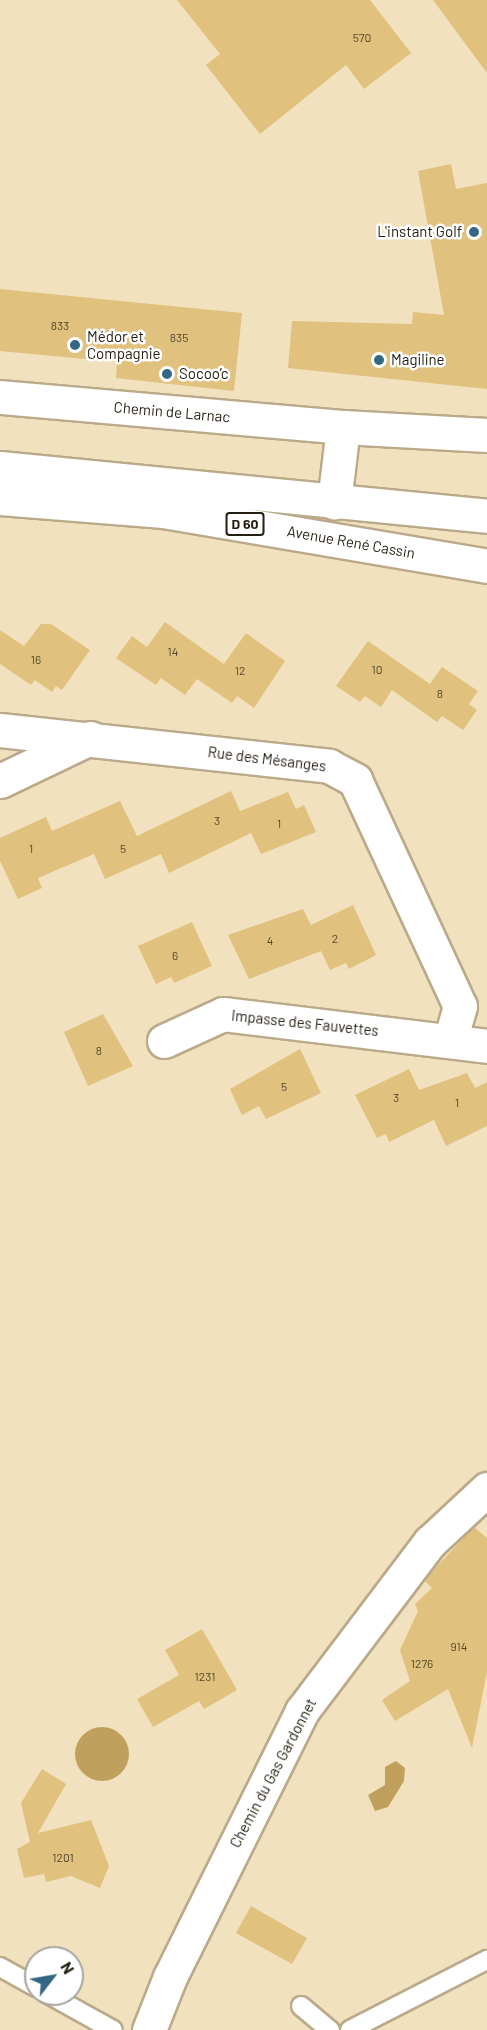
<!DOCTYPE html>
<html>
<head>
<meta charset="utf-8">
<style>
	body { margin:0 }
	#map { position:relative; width:487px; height:2030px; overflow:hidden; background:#f2e1bf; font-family:Barlow,sans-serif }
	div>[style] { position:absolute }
	.water>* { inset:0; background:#bfa05d }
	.round { border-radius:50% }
	.building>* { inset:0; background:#e0c17d }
	.roads { filter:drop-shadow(2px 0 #baaa89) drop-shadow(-2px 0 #baaa89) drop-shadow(0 2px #baaa89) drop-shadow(0 -2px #baaa89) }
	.lane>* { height:18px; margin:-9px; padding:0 9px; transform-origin:9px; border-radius:9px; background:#fff }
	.street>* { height:33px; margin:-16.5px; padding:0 16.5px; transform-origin:16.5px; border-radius:16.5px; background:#fff }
	.primary>* { height:33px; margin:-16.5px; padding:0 16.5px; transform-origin:16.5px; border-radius:16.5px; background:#fff }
	.dots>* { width:16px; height:16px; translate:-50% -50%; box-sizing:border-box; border:3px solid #fff; border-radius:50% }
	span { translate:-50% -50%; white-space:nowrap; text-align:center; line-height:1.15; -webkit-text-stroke:5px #fff; paint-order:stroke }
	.number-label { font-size:12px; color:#53472c }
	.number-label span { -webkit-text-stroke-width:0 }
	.shield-label span { padding:2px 4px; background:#fff; border:2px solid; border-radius:4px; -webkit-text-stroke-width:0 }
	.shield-label { font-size:14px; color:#241e11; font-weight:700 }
	.poi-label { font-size:15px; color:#241e11 }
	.right { translate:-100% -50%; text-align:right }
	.left { translate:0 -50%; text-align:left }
	.street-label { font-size:15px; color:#241e11 }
	.north { position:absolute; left:24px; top:1946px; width:60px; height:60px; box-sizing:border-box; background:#fff; border:2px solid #a7a5a0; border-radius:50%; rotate:59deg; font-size:16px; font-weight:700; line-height:24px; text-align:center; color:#241e11 }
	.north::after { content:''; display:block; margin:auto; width:21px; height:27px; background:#336784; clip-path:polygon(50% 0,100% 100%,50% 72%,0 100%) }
</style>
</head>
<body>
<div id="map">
	<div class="water">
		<i class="round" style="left:75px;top:1727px;width:54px;height:54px"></i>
		<i style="clip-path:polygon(396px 1761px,405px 1768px,404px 1781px,388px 1807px,375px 1811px,368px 1795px,385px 1785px,385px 1767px)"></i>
	</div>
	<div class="building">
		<i style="clip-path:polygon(177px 0,370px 0,411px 53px,364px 89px,346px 65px,260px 134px,206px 65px,220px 54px)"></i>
		<i style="clip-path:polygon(433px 0,487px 0,487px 73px)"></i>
		<i style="clip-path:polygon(451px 164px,456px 189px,487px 183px,487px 389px,288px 368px,292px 321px,412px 324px,413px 312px,444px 315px,418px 171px)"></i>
		<i style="clip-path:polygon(0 289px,242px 313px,234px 391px,116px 378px,117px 362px,0 351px)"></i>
		<i style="clip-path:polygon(165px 622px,224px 664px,246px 633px,285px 661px,254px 708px,237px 696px,232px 703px,197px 679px,185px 695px,161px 678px,156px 685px,116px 658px,132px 636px,147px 647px)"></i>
		<i style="clip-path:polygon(41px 624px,51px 624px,90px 650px,62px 690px,56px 686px,52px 692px,35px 680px,31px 685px,0 664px,0 630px,24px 646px)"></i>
		<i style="clip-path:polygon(368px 641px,430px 684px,442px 667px,478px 691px,469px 704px,477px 710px,463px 730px,442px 716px,437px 722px,392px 690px,381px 707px,365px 696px,360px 702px,336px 686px)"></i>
		<i style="clip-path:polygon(231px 791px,240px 811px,288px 792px,296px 809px,304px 805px,316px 832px,261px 854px,251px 833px,169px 873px,161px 854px,105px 879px,94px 854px,38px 878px,42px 888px,18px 899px,0 861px,0 838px,46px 817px,52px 831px,120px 801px,137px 836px)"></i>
		<i style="clip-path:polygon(353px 905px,376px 955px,349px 969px,346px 963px,330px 970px,321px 951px,249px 979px,228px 935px,303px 909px,311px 925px)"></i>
		<i style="clip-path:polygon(192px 922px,212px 966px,174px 983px,171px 977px,156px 984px,138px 946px)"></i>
		<i style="clip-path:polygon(103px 1014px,133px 1066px,88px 1086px,64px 1032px)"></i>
		<i style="clip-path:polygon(300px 1049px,321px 1093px,266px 1119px,259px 1106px,242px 1115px,230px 1089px)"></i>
		<i style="clip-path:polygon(409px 1069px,419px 1090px,467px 1073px,475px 1088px,487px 1082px,487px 1126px,446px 1146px,434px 1120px,389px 1142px,386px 1134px,377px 1138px,355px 1095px)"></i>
		<i style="clip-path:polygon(474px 1527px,487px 1538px,487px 1672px,472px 1748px,448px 1689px,395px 1721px,382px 1700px,410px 1681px,400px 1650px,418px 1611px,415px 1604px,432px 1588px,424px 1580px)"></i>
		<i style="clip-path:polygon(202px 1629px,237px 1690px,204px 1709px,199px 1701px,153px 1727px,137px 1699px,179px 1675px,165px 1650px)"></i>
		<i style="clip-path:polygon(42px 1769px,66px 1784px,38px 1833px,91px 1820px,109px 1866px,100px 1888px,71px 1876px,46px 1882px,44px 1874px,24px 1878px,17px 1849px,30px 1842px,21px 1803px)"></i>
		<i style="clip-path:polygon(251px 1906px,307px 1938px,292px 1964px,236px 1933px)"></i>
	</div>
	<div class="roads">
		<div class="lane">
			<i style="left:0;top:1967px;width:41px;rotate:29.1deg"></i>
			<i style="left:48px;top:1994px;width:74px;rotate:29deg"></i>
			<i style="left:301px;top:2006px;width:38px;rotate:40deg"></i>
			<i style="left:350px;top:2030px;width:154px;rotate:-27.1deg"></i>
		</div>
		<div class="street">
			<i style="left:0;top:397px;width:344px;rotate:5deg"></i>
			<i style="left:343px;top:427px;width:76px;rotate:96.8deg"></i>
			<i style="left:343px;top:427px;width:144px;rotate:3.2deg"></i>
			<i style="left:0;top:730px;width:331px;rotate:6.2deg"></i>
			<i style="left:329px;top:766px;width:30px;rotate:28deg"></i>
			<i style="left:355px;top:780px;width:249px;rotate:65.1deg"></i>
			<i style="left:460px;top:1006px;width:36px;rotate:106deg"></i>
			<i style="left:0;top:781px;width:100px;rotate:-25.5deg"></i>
			<i style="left:164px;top:1041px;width:65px;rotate:-24.6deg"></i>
			<i style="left:223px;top:1014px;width:266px;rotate:6.9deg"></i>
			<i style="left:149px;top:2030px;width:57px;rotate:-68.4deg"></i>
			<i style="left:170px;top:1977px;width:297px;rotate:-63.6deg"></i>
			<i style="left:302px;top:1711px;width:212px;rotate:-52.9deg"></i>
			<i style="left:430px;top:1542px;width:78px;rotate:-42.9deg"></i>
		</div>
		<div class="primary">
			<i style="left:0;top:468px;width:489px;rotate:5.6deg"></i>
			<i style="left:0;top:498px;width:164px;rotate:4.6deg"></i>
			<i style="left:163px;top:511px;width:329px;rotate:9.6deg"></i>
		</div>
	</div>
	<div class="dots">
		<i style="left:474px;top:232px;background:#336784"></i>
		<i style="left:75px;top:345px;background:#336784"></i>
		<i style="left:379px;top:360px;background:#336784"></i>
		<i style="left:167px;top:374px;background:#336784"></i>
	</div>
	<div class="number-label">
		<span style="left:362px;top:38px">570</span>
		<span style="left:60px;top:326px">833</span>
		<span style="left:179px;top:338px">835</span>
		<span style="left:173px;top:652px">14</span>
		<span style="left:36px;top:660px">16</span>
		<span style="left:377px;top:670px">10</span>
		<span style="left:240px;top:671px">12</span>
		<span style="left:440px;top:694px">8</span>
		<span style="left:217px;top:821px">3</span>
		<span style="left:279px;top:824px">1</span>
		<span style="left:31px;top:849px">1</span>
		<span style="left:123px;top:849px">5</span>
		<span style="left:335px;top:939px">2</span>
		<span style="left:270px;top:941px">4</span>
		<span style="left:175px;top:956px">6</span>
		<span style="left:99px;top:1051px">8</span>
		<span style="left:284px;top:1087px">5</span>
		<span style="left:396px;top:1098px">3</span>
		<span style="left:457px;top:1103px">1</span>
		<span style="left:459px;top:1647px">914</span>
		<span style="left:422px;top:1664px">1276</span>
		<span style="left:205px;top:1677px">1231</span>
		<span style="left:63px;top:1858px">1201</span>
	</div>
	<div class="shield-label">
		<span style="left:245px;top:524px">D 60</span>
	</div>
	<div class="poi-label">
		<span class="right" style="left:462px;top:232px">L'instant Golf</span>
		<span class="left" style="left:87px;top:345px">Médor et<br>Compagnie</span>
		<span class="left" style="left:391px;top:360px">Magiline</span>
		<span class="left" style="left:179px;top:374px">Socoo’c</span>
	</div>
	<div class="street-label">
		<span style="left:172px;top:412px;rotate:5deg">Chemin de Larnac</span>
		<span style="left:351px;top:542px;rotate:10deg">Avenue René Cassin</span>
		<span style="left:267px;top:759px;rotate:7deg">Rue des Mésanges</span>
		<span style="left:305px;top:1023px;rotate:6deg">Impasse des Fauvettes</span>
		<span style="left:273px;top:1773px;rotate:-62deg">Chemin du Gas Gardonnet</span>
	</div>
	<div class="north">N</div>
</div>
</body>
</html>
